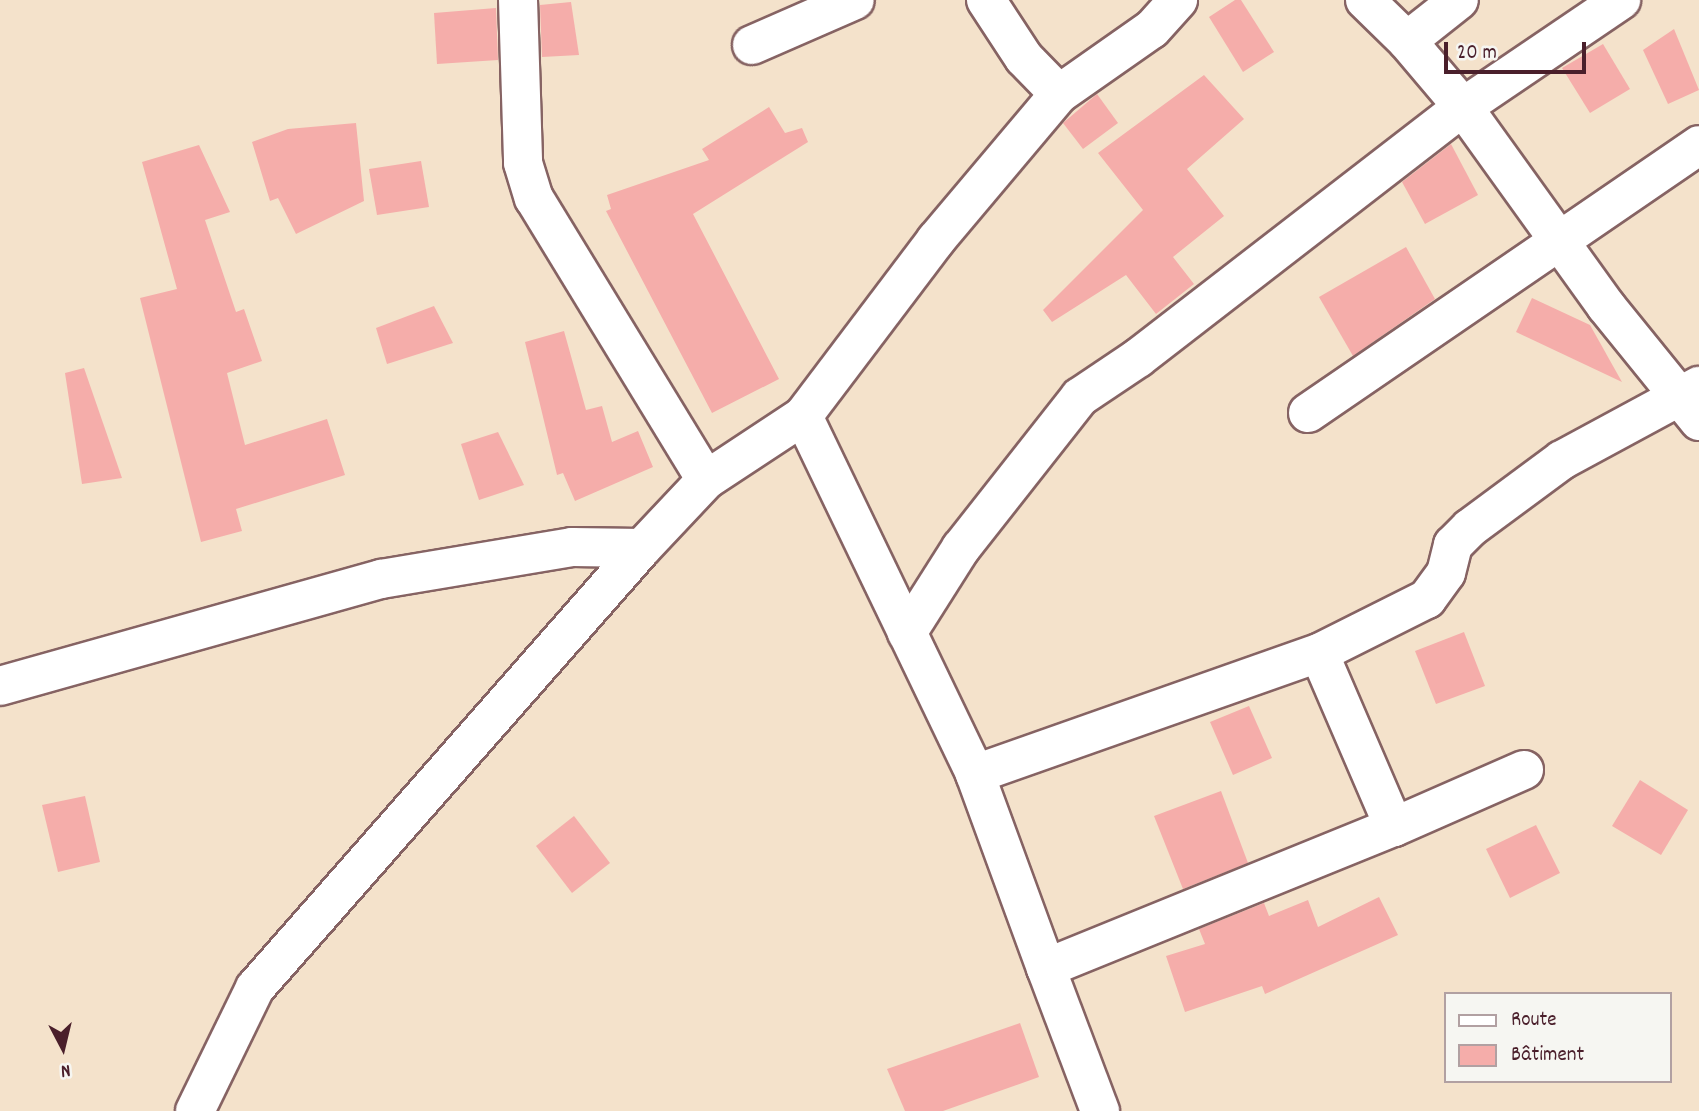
<!DOCTYPE html>
<html>
<head>
<meta charset="utf-8">
<style>
	body { margin:0 }
	#map { position:relative; width:1699px; height:1111px; overflow:hidden; background:#f4e2cb; font-family:Dekko,sans-serif }
	div>[style] { position:absolute }
	.building>* { inset:0; background:#f5adaa }
	.roads { filter:drop-shadow(2px 0 #866363) drop-shadow(-2px 0 #866363) drop-shadow(0 2px #866363) drop-shadow(0 -2px #866363) }
	.minor>* { height:38px; margin:-19px; padding:0 19px; transform-origin:19px; border-radius:19px; background:#fff }
	span { translate:-50% -50%; white-space:nowrap; text-align:center; line-height:1.15; -webkit-text-stroke:7px #f6f6f2; paint-order:stroke }
	.legend { position:absolute; left:1444px; top:992px; width:228px; height:91px; box-sizing:border-box; background:#f6f6f2; border:2px solid #b1a0a2; margin:0; padding:9px 12px; list-style:none; font-size:21px; color:#4a1f2b }
	.legend li { display:flex; align-items:center; gap:14px; height:35px }
	.legend b { width:35px; border:2px solid #b1a0a2 }
	.north { position:absolute; left:28px; top:1013px; width:70px; height:70px; -webkit-text-stroke:5px #f6f6f2; paint-order:stroke; rotate:173deg; font-size:19px; font-weight:700; line-height:28px; text-align:center; color:#4a1f2b }
	.north::after { content:''; display:block; margin:auto; width:24px; height:32px; background:#4a1f2b; clip-path:polygon(50% 0,100% 100%,50% 72%,0 100%) }
	.scale { position:absolute; left:1444px; top:42px; width:142px; height:32px; box-sizing:border-box; border:4px solid #4a1f2b; border-top:0; padding-left:9px; font-size:21px; line-height:24px; white-space:nowrap; color:#4a1f2b; -webkit-text-stroke:5px #f6f6f2; paint-order:stroke }
</style>
</head>
<body>
<div id="map">
	<div class="building">
		<i style="clip-path:polygon(1235px 0,1241px 0,1274px 52px,1243px 72px,1209px 17px)"></i>
		<i style="clip-path:polygon(571px 2px,579px 55px,542px 57px,540px 5px)"></i>
		<i style="clip-path:polygon(496px 8px,498px 60px,437px 64px,434px 13px)"></i>
		<i style="clip-path:polygon(1674px 29px,1699px 90px,1668px 104px,1643px 50px)"></i>
		<i style="clip-path:polygon(1603px 44px,1630px 89px,1590px 113px,1562px 68px)"></i>
		<i style="clip-path:polygon(1204px 75px,1244px 119px,1187px 169px,1224px 216px,1173px 257px,1194px 284px,1156px 314px,1126px 275px,1052px 322px,1043px 310px,1143px 210px,1098px 153px)"></i>
		<i style="clip-path:polygon(1097px 94px,1118px 123px,1083px 149px,1063px 123px)"></i>
		<i style="clip-path:polygon(769px 107px,785px 133px,802px 128px,808px 142px,693px 214px,779px 379px,712px 413px,606px 211px,611px 209px,607px 195px,709px 160px,702px 149px)"></i>
		<i style="clip-path:polygon(356px 123px,364px 201px,296px 234px,278px 198px,270px 201px,252px 142px,288px 129px)"></i>
		<i style="clip-path:polygon(1451px 144px,1478px 195px,1425px 224px,1402px 182px)"></i>
		<i style="clip-path:polygon(199px 145px,230px 212px,205px 220px,236px 312px,244px 309px,262px 361px,227px 373px,245px 445px,327px 419px,345px 475px,236px 509px,242px 531px,201px 542px,140px 298px,177px 289px,142px 162px)"></i>
		<i style="clip-path:polygon(421px 161px,429px 207px,377px 215px,369px 169px)"></i>
		<i style="clip-path:polygon(1406px 247px,1435px 299px,1353px 356px,1319px 297px)"></i>
		<i style="clip-path:polygon(1532px 298px,1590px 325px,1622px 382px,1516px 332px)"></i>
		<i style="clip-path:polygon(434px 306px,453px 343px,387px 364px,376px 328px)"></i>
		<i style="clip-path:polygon(564px 331px,586px 410px,602px 406px,612px 442px,638px 431px,653px 467px,575px 501px,563px 473px,557px 475px,525px 342px)"></i>
		<i style="clip-path:polygon(84px 368px,122px 478px,82px 484px,65px 373px)"></i>
		<i style="clip-path:polygon(498px 432px,524px 485px,479px 500px,461px 444px)"></i>
		<i style="clip-path:polygon(1464px 632px,1485px 686px,1436px 704px,1415px 651px)"></i>
		<i style="clip-path:polygon(1249px 706px,1272px 758px,1233px 775px,1210px 722px)"></i>
		<i style="clip-path:polygon(1640px 780px,1688px 810px,1661px 855px,1612px 826px)"></i>
		<i style="clip-path:polygon(1221px 791px,1248px 863px,1183px 889px,1154px 816px)"></i>
		<i style="clip-path:polygon(85px 796px,100px 862px,58px 872px,42px 805px)"></i>
		<i style="clip-path:polygon(574px 816px,610px 863px,572px 893px,536px 846px)"></i>
		<i style="clip-path:polygon(1536px 825px,1560px 873px,1510px 898px,1486px 849px)"></i>
		<i style="clip-path:polygon(1379px 897px,1398px 935px,1265px 994px,1262px 986px,1185px 1012px,1166px 956px,1205px 944px,1199px 929px,1264px 903px,1269px 916px,1308px 900px,1318px 927px)"></i>
		<i style="clip-path:polygon(1020px 1023px,1039px 1077px,943px 1111px,905px 1111px,887px 1069px)"></i>
	</div>
	<div class="roads">
		<div class="minor">
			<i style="left:518px;top:0;width:163px;rotate:88.2deg"></i>
			<i style="left:523px;top:163px;width:37px;rotate:73deg"></i>
			<i style="left:534px;top:198px;width:330px;rotate:58.6deg"></i>
			<i style="left:986px;top:0;width:69px;rotate:56.8deg"></i>
			<i style="left:1024px;top:58px;width:50px;rotate:45.8deg"></i>
			<i style="left:1365px;top:0;width:59px;rotate:44.3deg"></i>
			<i style="left:1407px;top:41px;width:87px;rotate:49.7deg"></i>
			<i style="left:1463px;top:107px;width:245px;rotate:54.3deg"></i>
			<i style="left:1606px;top:306px;width:148px;rotate:51deg"></i>
			<i style="left:1407px;top:41px;width:66px;rotate:-38.3deg"></i>
			<i style="left:752px;top:45px;width:112px;rotate:-23.6deg"></i>
			<i style="left:1308px;top:413px;width:474px;rotate:-34.4deg"></i>
			<i style="left:803px;top:416px;width:397px;rotate:64.3deg"></i>
			<i style="left:975px;top:774px;width:365px;rotate:-19.4deg"></i>
			<i style="left:1319px;top:653px;width:121px;rotate:-26.6deg"></i>
			<i style="left:1427px;top:599px;width:32px;rotate:-54deg"></i>
			<i style="left:1446px;top:573px;width:29px;rotate:-76deg"></i>
			<i style="left:1453px;top:545px;width:24px;rotate:-45deg"></i>
			<i style="left:1470px;top:528px;width:114px;rotate:-36.5deg"></i>
			<i style="left:1562px;top:460px;width:156px;rotate:-28.4deg"></i>
			<i style="left:907px;top:633px;width:101px;rotate:-57.6deg"></i>
			<i style="left:961px;top:548px;width:192px;rotate:-51.8deg"></i>
			<i style="left:1080px;top:397px;width:70px;rotate:-33.9deg"></i>
			<i style="left:1138px;top:358px;width:411px;rotate:-37.7deg"></i>
			<i style="left:1463px;top:107px;width:191px;rotate:-34.1deg"></i>
			<i style="left:0;top:686px;width:396px;rotate:-15.7deg"></i>
			<i style="left:381px;top:579px;width:194px;rotate:-9.5deg"></i>
			<i style="left:572px;top:547px;width:70px;rotate:0.8deg"></i>
			<i style="left:975px;top:774px;width:207px;rotate:69.9deg"></i>
			<i style="left:1046px;top:968px;width:375px;rotate:-22.1deg"></i>
			<i style="left:1394px;top:827px;width:189px;rotate:-113.3deg"></i>
			<i style="left:1394px;top:827px;width:142px;rotate:-23.7deg"></i>
			<i style="left:1046px;top:968px;width:153px;rotate:69.3deg"></i>
			<i style="left:195px;top:1111px;width:137px;rotate:-64deg"></i>
			<i style="left:255px;top:988px;width:586px;rotate:-48.67deg"></i>
			<i style="left:642px;top:548px;width:93px;rotate:-46.7deg"></i>
			<i style="left:706px;top:480px;width:116px;rotate:-33.4deg"></i>
			<i style="left:803px;top:416px;width:221px;rotate:-52.9deg"></i>
			<i style="left:936px;top:240px;width:191px;rotate:-49.9deg"></i>
			<i style="left:1059px;top:94px;width:113px;rotate:-35deg"></i>
			<i style="left:1152px;top:29px;width:39px;rotate:-48deg"></i>
		</div>
	</div>
	<ul class="legend">
	<li><b style="height:9px;background:#fff"></b>Route</li>
	<li><b style="height:19px;background:#f5adaa"></b>Bâtiment</li>
	</ul>
	<div class="north">N</div>
	<div class="scale">20 m</div>
</div>
</body>
</html>
